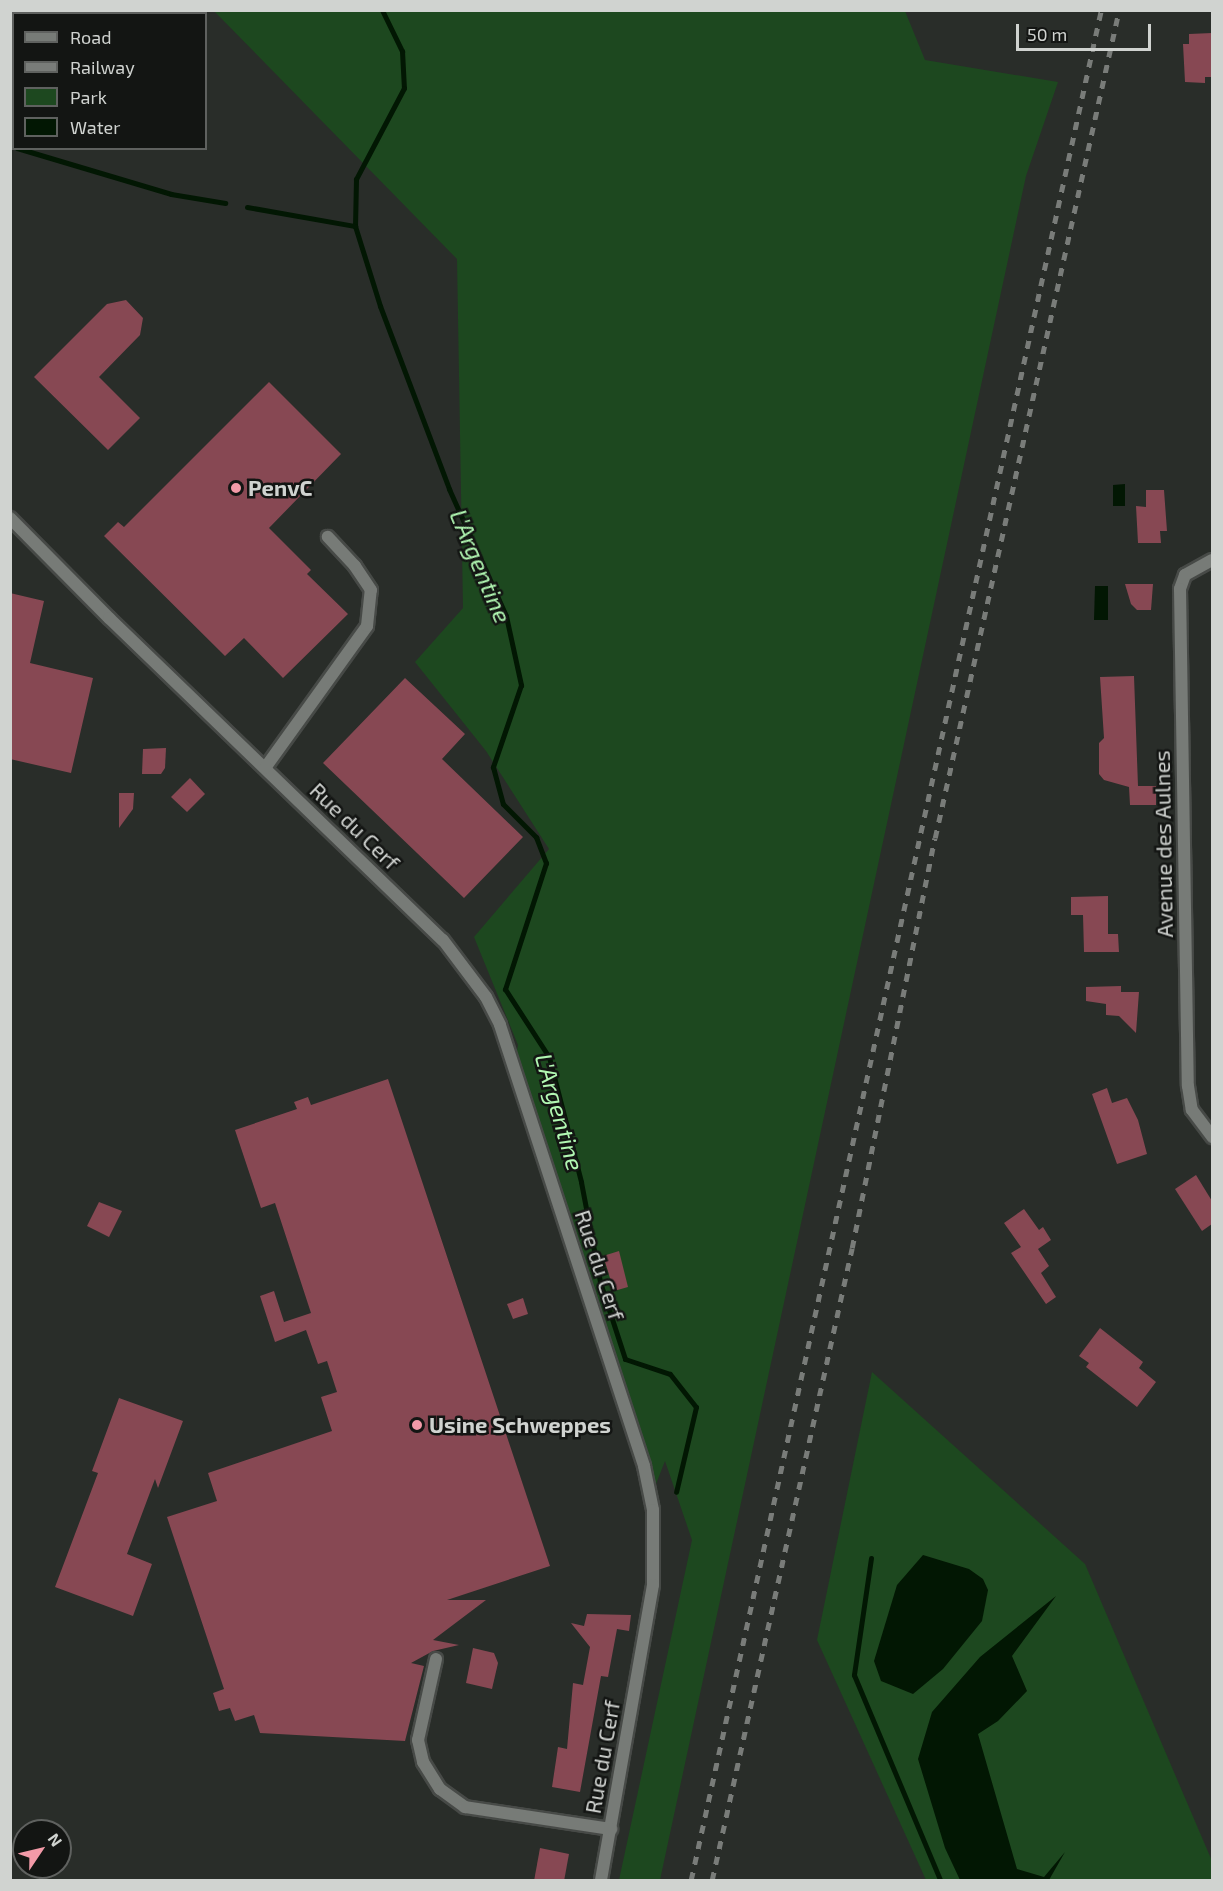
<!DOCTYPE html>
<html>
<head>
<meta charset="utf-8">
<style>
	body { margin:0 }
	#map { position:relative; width:1223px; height:1891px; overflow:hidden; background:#292d29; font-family:"Exo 2",sans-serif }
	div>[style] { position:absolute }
	.green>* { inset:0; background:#1d481f }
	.water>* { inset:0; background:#021703 }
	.stream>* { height:5px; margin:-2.5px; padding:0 2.5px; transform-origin:2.5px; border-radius:2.5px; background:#021703 }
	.building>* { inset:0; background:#874853 }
	.roads { filter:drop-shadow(2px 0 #474a47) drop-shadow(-2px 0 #474a47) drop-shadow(0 2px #474a47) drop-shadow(0 -2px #474a47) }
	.street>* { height:12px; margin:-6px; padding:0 6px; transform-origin:6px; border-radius:6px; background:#777b77 }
	.rail>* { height:4.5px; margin-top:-2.25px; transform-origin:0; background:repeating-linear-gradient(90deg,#797c79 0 8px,transparent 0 16px) }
	.dots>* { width:16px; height:16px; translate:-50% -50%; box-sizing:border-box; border:3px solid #131513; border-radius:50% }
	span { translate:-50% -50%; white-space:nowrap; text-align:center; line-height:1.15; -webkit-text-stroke:5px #131513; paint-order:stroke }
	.poi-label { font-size:22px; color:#d0d3d0; font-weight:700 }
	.left { translate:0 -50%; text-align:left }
	.street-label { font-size:22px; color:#d0d3d0 }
	.water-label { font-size:24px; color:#b1f7b2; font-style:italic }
	.frame { position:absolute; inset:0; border:12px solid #d0d3d0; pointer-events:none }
	.legend { position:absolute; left:12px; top:12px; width:195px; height:138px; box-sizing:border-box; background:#131513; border:2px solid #5f615f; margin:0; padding:8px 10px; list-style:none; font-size:18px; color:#d0d3d0 }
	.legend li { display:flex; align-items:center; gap:12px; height:30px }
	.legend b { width:30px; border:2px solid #5f615f }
	.north { position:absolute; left:12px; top:1819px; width:60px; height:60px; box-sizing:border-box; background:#131513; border:2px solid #5f615f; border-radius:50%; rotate:55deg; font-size:16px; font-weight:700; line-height:24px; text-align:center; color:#d0d3d0 }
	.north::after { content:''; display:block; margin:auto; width:21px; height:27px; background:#f39aa8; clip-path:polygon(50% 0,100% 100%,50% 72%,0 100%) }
	.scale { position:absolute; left:1016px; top:24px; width:135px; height:27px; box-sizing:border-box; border:3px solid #d0d3d0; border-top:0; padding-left:8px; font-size:18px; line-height:21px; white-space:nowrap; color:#d0d3d0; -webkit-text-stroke:4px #131513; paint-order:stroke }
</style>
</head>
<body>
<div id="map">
	<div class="green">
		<i style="clip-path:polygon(214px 11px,905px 11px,925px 60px,1058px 82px,1026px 176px,660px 1880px,619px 1880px,692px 1540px,665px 1461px,656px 1484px,516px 1056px,518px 1045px,474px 937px,549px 849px,486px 751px,415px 662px,463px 608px,457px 259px)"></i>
		<i style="clip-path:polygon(872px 1372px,1085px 1564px,1212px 1861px,1212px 1880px,926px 1880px,817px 1640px)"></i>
	</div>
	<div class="water">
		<i style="clip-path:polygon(1125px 484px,1125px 506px,1113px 506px,1113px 485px)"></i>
		<i style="clip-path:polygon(1095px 586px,1108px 586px,1108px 620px,1094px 620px)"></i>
		<i style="clip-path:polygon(923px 1555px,969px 1569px,983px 1579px,988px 1590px,982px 1621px,943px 1669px,913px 1694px,881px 1681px,874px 1661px,897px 1585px)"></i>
		<i style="clip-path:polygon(1056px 1596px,1012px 1656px,1027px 1691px,998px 1721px,978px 1734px,1017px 1869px,1044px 1877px,1065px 1852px,1049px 1880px,960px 1880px,945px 1848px,918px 1759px,932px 1712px,980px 1657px)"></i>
	</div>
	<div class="stream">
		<i style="left:382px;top:10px;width:46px;rotate:64deg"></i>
		<i style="left:402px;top:51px;width:37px;rotate:87deg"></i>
		<i style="left:404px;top:88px;width:103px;rotate:117.8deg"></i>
		<i style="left:356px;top:179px;width:47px;rotate:91.2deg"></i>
		<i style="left:355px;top:226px;width:84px;rotate:72.6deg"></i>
		<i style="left:380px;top:306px;width:196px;rotate:69.3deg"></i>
		<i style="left:449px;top:489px;width:139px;rotate:65.8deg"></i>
		<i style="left:506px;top:616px;width:71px;rotate:77.7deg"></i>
		<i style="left:521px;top:685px;width:87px;rotate:108.9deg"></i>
		<i style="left:493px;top:767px;width:38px;rotate:75deg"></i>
		<i style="left:503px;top:804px;width:47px;rotate:45deg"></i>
		<i style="left:536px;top:837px;width:28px;rotate:69deg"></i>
		<i style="left:546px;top:863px;width:133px;rotate:108deg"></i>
		<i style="left:505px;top:989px;width:81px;rotate:57.1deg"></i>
		<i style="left:549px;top:1057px;width:129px;rotate:75.6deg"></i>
		<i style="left:581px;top:1182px;width:102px;rotate:79.2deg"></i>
		<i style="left:600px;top:1282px;width:81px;rotate:72deg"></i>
		<i style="left:625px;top:1359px;width:47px;rotate:18.4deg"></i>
		<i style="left:670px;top:1374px;width:42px;rotate:51.8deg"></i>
		<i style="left:696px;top:1407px;width:87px;rotate:103.2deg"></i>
		<i style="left:17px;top:148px;width:161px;rotate:16.6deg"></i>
		<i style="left:171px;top:194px;width:55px;rotate:9.5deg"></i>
		<i style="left:247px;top:207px;width:110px;rotate:10deg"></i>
		<i style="left:871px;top:1558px;width:118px;rotate:98.3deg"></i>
		<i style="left:854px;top:1675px;width:222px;rotate:67.2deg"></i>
	</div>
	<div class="building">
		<i style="clip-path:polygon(1212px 33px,1212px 77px,1205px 77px,1205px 83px,1185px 82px,1183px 44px,1189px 44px,1189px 34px)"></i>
		<i style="clip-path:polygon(126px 300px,143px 318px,140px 335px,99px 377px,140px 418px,108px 450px,34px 377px,107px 304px)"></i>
		<i style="clip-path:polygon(269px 382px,341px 454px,269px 528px,311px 570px,307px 574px,348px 614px,283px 678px,244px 638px,225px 656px,104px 536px,118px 522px,124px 527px)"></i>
		<i style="clip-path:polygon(1146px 490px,1164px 490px,1167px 531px,1160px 531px,1161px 543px,1138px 543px,1136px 506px,1146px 507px)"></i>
		<i style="clip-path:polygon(1125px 584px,1153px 584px,1151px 610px,1137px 610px,1131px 604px)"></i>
		<i style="clip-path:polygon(10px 593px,44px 601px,30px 663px,93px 678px,71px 773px,10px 759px)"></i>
		<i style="clip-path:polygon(1134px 676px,1138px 786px,1156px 786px,1156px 805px,1130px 805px,1129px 787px,1104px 780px,1099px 774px,1099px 743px,1104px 738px,1100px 677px)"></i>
		<i style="clip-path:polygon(405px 678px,465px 734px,442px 759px,523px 837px,464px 898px,323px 763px)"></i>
		<i style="clip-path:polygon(166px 748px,165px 768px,161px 774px,142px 774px,143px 749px)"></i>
		<i style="clip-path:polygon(190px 778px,205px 794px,187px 812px,171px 797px)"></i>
		<i style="clip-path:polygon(119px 793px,134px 793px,133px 809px,119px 828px)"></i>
		<i style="clip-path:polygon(1108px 896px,1108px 934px,1118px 934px,1119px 952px,1084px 952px,1083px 915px,1071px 915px,1071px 897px)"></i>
		<i style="clip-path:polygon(1121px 986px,1121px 992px,1139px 992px,1136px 1033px,1119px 1016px,1106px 1015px,1106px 1004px,1086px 1001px,1086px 987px)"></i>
		<i style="clip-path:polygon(388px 1079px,550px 1566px,447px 1600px,486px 1600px,433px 1640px,459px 1645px,433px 1651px,411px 1663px,424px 1666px,405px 1741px,260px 1733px,254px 1715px,235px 1721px,230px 1708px,219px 1711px,213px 1693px,224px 1689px,167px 1517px,217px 1501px,208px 1473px,332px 1431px,321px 1397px,337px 1392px,327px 1361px,318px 1364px,306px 1330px,275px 1342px,260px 1296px,274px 1291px,284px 1322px,311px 1313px,275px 1203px,261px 1208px,235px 1130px,297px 1109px,294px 1102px,308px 1097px,311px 1105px)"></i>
		<i style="clip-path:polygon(1107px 1088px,1112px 1103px,1127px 1098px,1138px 1120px,1147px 1154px,1117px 1164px,1092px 1094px)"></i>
		<i style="clip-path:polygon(1196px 1175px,1212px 1201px,1212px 1224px,1202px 1231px,1175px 1189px)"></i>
		<i style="clip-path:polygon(99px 1202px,122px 1211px,109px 1237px,87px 1226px)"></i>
		<i style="clip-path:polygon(1024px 1209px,1039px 1230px,1043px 1227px,1051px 1240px,1038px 1249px,1049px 1266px,1041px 1273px,1056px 1297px,1046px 1304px,1011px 1253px,1021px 1247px,1004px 1223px)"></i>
		<i style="clip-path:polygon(619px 1251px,628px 1287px,614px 1291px,603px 1256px)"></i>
		<i style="clip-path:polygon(523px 1298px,528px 1314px,513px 1319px,507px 1304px)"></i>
		<i style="clip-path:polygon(1100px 1328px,1143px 1362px,1139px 1368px,1156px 1382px,1137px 1407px,1086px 1367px,1089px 1363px,1079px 1356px)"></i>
		<i style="clip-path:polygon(119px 1398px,183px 1421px,158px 1488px,155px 1479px,127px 1554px,152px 1564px,133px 1616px,55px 1587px,98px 1473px,92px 1471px)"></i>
		<i style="clip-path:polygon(587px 1614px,631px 1615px,629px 1631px,617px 1629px,608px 1677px,601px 1676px,580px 1792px,552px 1787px,558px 1747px,567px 1749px,573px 1683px,583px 1685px,590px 1647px,571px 1623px,584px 1626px)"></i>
		<i style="clip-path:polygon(473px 1648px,494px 1653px,498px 1663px,492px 1689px,466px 1683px)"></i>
		<i style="clip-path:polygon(540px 1848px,569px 1854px,564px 1881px,534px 1881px)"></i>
	</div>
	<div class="roads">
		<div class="street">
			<i style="left:10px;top:518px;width:141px;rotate:45.3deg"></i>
			<i style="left:109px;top:618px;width:464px;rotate:44deg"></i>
			<i style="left:443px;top:940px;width:71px;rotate:53deg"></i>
			<i style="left:486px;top:997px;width:31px;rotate:63deg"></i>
			<i style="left:500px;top:1025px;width:464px;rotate:71.9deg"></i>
			<i style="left:644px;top:1466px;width:45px;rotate:78.4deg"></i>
			<i style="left:653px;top:1510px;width:75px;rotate:90deg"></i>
			<i style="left:653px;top:1585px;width:300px;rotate:100deg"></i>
			<i style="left:1212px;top:560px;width:31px;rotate:151deg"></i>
			<i style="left:1185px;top:575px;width:15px;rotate:110deg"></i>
			<i style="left:1180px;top:589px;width:497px;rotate:89.1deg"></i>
			<i style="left:1188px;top:1086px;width:24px;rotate:81deg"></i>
			<i style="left:1192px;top:1110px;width:34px;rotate:53deg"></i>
			<i style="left:265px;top:768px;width:175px;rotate:-54.3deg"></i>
			<i style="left:367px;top:626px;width:36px;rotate:-84deg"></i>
			<i style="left:371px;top:590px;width:29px;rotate:-124deg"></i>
			<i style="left:355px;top:566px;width:40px;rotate:-133deg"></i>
			<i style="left:436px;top:1659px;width:83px;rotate:102.5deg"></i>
			<i style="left:418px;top:1740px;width:23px;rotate:77deg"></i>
			<i style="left:423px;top:1762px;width:32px;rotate:58deg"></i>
			<i style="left:440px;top:1789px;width:31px;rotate:36deg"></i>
			<i style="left:465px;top:1807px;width:148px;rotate:8.6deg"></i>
		</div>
	</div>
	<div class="rail">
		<i style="left:691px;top:1880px;width:1914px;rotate:-77.63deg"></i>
		<i style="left:712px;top:1880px;width:647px;rotate:-77.51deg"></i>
		<i style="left:852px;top:1248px;width:418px;rotate:-78.6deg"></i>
		<i style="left:935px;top:838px;width:848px;rotate:-77.47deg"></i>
	</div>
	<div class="dots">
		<i style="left:236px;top:488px;background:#f39aa8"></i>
		<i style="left:417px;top:1425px;background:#f39aa8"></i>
	</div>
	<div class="poi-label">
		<span class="left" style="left:248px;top:488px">PenvC</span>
		<span class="left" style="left:429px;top:1425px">Usine Schweppes</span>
	</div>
	<div class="street-label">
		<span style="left:355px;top:826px;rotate:44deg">Rue du Cerf</span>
		<span style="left:1163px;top:844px;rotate:-91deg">Avenue des Aulnes</span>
		<span style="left:600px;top:1265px;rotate:72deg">Rue du Cerf</span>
		<span style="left:602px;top:1757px;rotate:-80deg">Rue du Cerf</span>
	</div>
	<div class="water-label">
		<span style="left:481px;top:566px;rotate:67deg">L'Argentine</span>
		<span style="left:560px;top:1112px;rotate:74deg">L'Argentine</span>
	</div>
	<div class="frame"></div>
	<ul class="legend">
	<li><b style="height:8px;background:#777b77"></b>Road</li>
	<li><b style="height:8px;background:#797c79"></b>Railway</li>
	<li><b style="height:16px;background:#1d481f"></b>Park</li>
	<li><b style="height:16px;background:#021703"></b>Water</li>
	</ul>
	<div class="north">N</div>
	<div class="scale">50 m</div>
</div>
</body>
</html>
